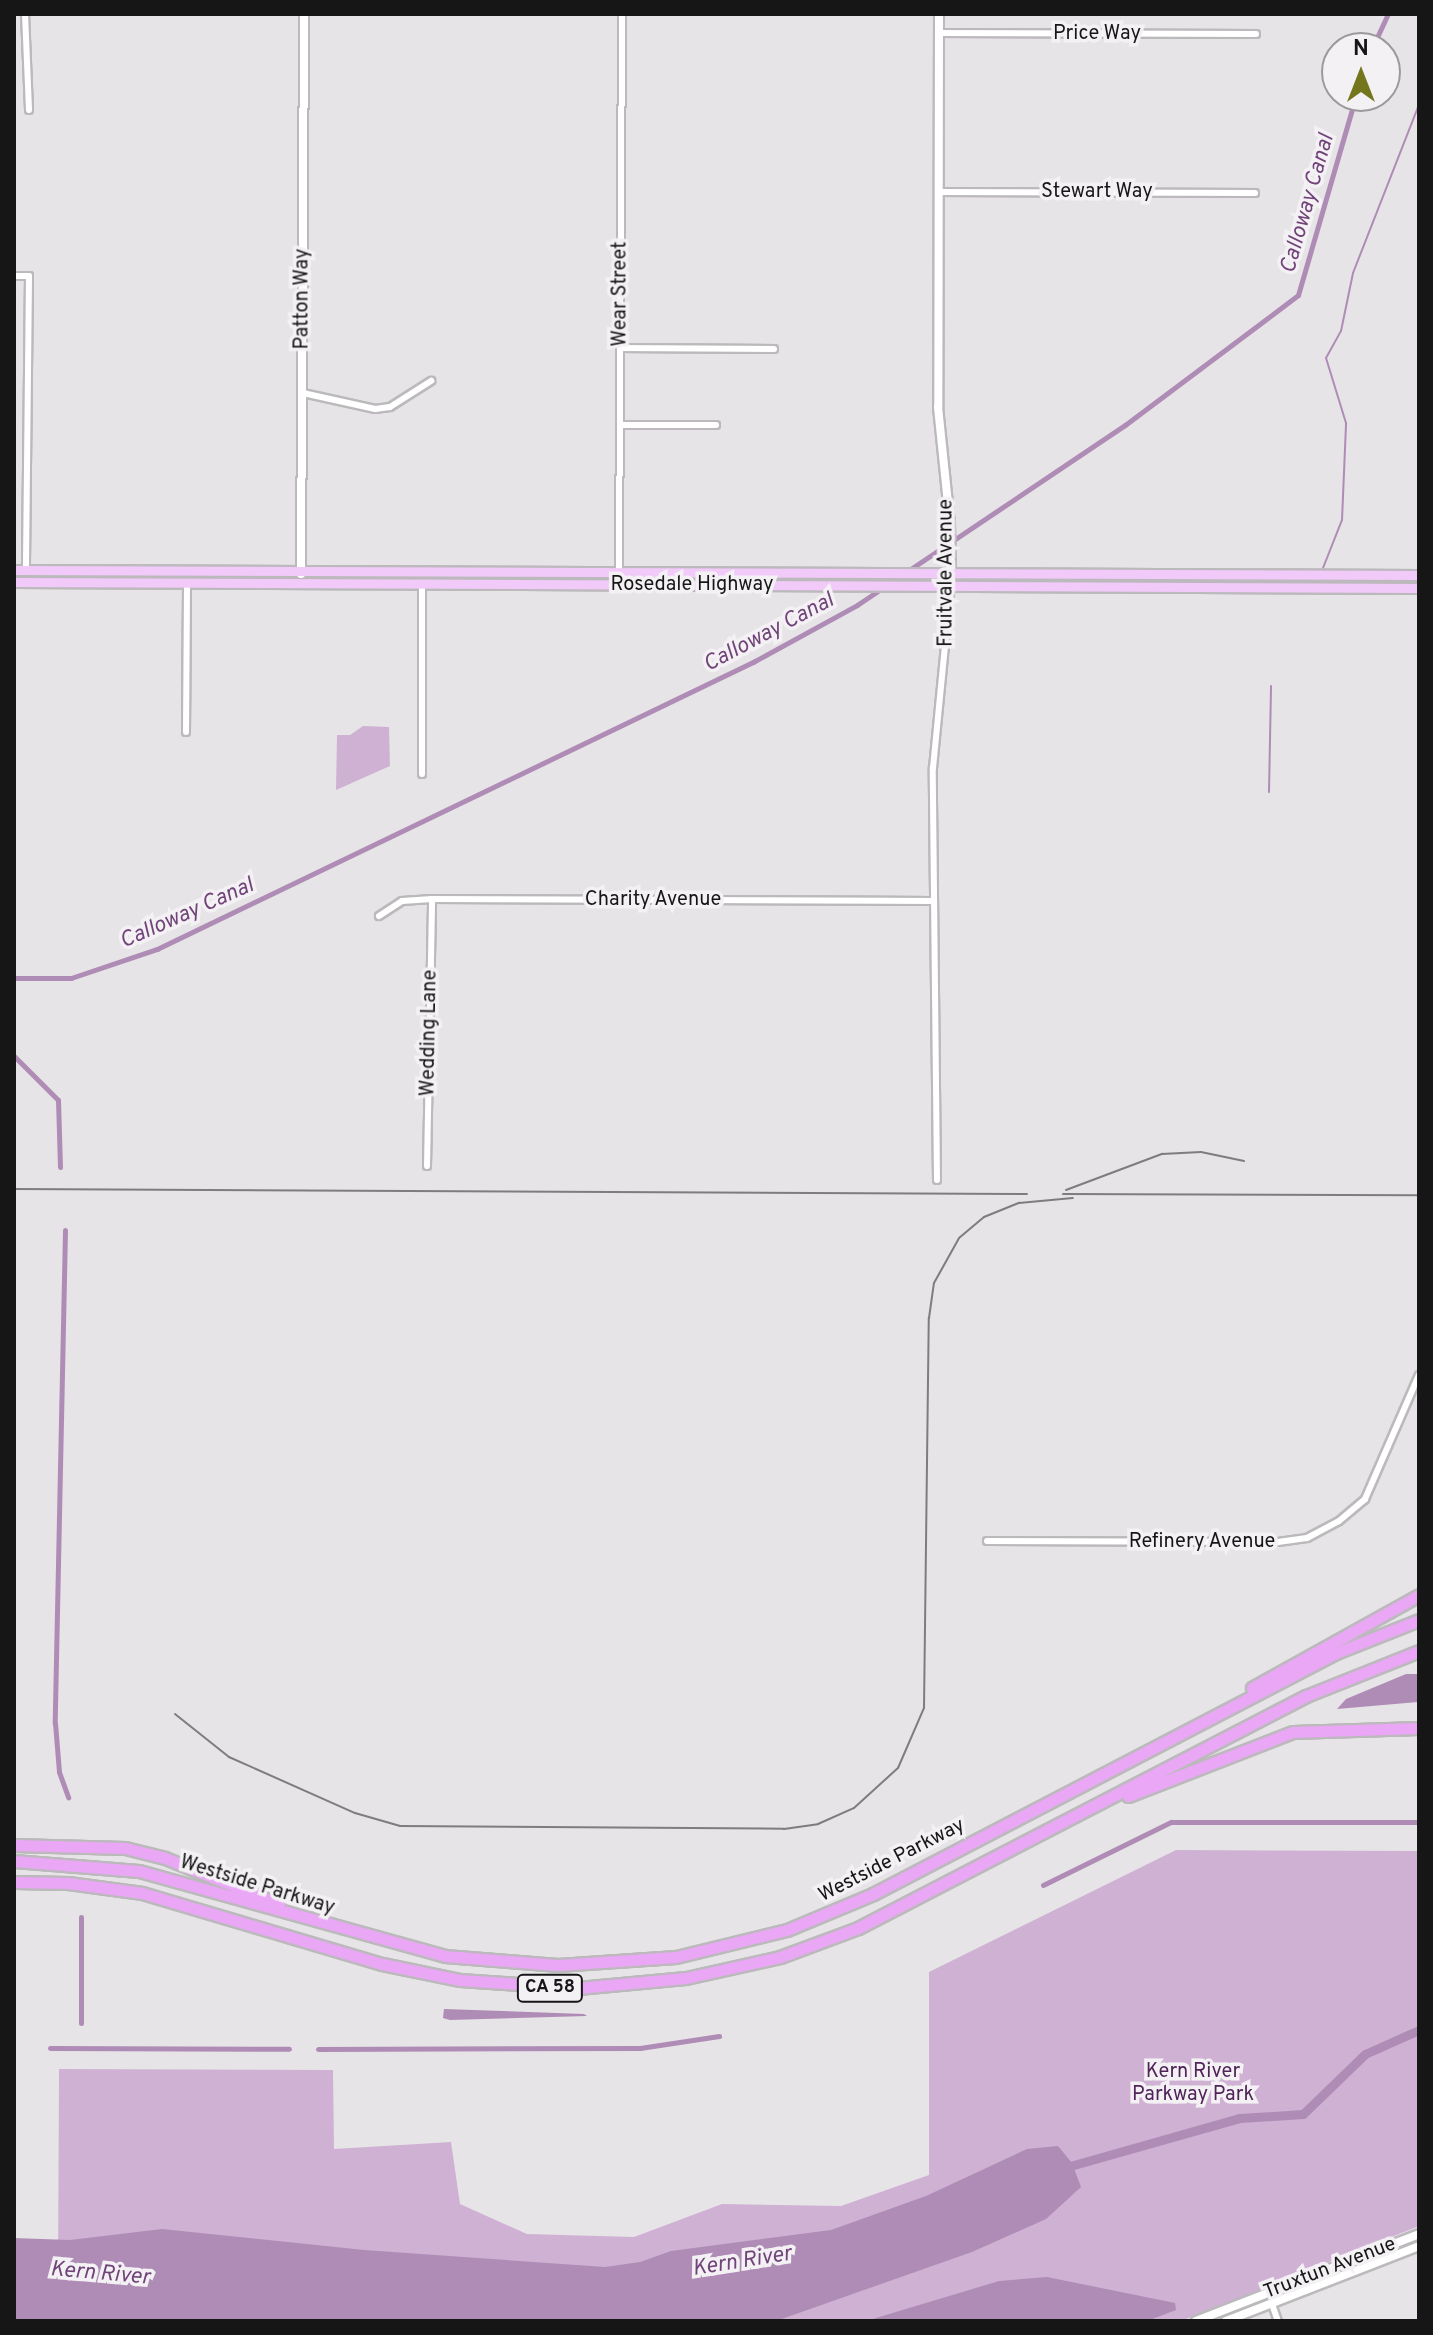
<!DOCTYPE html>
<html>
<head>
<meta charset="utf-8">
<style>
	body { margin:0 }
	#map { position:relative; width:1433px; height:2335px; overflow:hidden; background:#e7e4e7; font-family:Overpass,sans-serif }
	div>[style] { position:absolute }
	.green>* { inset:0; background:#cfb1d4 }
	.water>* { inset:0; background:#af8cb5 }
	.stream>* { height:2px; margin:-1px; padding:0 1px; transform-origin:1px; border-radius:1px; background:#af8cb5 }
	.canal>* { height:5px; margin:-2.5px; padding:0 2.5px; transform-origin:2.5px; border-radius:2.5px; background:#af8cb5 }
	.river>* { height:9px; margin:-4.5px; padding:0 4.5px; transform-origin:4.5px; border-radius:4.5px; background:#af8cb5 }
	.roads { filter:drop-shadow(2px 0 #bcb9bd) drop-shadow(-2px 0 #bcb9bd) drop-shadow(0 2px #bcb9bd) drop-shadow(0 -2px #bcb9bd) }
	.street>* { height:6px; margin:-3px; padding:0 3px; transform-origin:3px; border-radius:3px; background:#fff }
	.secondary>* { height:8px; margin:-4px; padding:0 4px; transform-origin:4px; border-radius:4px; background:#fff }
	.primary>* { height:9px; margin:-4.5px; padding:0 4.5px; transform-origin:4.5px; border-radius:4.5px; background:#f2cafa }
	.highway>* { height:11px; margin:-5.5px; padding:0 5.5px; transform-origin:5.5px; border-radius:5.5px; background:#eaa7f6 }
	.rail>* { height:2px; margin:-1px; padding:0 1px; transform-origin:1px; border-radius:1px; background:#7e7c7e }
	span { translate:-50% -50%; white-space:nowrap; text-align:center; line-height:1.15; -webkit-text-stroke:7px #f4f1f5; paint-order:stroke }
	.shield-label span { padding:2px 6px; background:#f4f1f5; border:2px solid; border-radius:6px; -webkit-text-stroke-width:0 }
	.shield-label { font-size:18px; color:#171617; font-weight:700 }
	.street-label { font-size:20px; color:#171617 }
	.park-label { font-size:20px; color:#502458 }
	.water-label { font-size:22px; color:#704379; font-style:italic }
	.frame { position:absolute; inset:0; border:16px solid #171617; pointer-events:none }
	.north { position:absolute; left:1321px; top:32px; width:80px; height:80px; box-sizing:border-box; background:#f4f1f5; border:2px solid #9c999c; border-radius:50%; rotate:0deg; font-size:22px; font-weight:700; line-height:32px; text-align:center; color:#171617 }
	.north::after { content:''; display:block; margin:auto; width:28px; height:36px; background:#74761d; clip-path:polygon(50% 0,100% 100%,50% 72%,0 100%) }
</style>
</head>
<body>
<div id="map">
	<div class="green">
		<i style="clip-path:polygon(363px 726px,389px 727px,390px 766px,336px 790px,337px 735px,350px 735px)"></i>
		<i style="clip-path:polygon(1176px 1850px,1419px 1851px,1419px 2226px,1181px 2321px,14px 2321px,14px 2283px,58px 2281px,59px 2069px,333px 2070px,334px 2149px,451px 2142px,460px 2204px,527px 2234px,634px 2237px,722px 2204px,841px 2206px,929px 2175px,929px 1972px)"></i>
	</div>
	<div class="water">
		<i style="clip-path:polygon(1406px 1674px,1419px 1674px,1418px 1702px,1337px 1709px,1346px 1699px)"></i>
		<i style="clip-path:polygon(444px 2009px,584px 2014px,587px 2016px,450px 2020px,443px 2018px)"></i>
		<i style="clip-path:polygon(1058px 2146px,1072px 2163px,1081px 2187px,1046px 2219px,972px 2252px,776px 2321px,14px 2321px,14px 2238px,70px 2240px,162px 2229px,364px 2250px,605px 2267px,640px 2262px,671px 2251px,831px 2230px,926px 2196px,1027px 2149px)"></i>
		<i style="clip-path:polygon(1047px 2277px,1175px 2303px,1176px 2310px,1147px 2321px,866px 2321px,999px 2281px)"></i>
	</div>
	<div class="stream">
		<i style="left:1323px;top:568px;width:52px;rotate:-68.4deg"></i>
		<i style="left:1342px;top:520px;width:97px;rotate:-87.6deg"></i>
		<i style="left:1346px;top:423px;width:68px;rotate:-107.1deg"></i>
		<i style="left:1326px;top:358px;width:31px;rotate:-61deg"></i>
		<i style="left:1341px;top:331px;width:59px;rotate:-78.3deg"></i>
		<i style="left:1353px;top:273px;width:180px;rotate:-68.6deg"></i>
		<i style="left:1269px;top:792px;width:106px;rotate:-88.9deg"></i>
	</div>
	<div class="canal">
		<i style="left:1372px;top:48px;width:38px;rotate:-65deg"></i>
		<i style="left:14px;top:978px;width:57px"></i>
		<i style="left:71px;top:978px;width:91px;rotate:-18.6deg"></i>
		<i style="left:157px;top:949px;width:662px;rotate:-25.71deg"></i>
		<i style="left:753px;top:662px;width:119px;rotate:-28.7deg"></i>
		<i style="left:857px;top:605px;width:323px;rotate:-33.9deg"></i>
		<i style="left:1125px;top:425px;width:216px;rotate:-36.9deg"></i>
		<i style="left:1298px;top:295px;width:207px;rotate:-73.8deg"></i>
		<i style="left:14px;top:1056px;width:62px;rotate:45deg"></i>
		<i style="left:58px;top:1100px;width:67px;rotate:88.3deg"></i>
		<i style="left:65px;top:1230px;width:493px;rotate:91.2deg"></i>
		<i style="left:55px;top:1723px;width:49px;rotate:85.3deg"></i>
		<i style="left:59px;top:1772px;width:27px;rotate:70deg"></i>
		<i style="left:1043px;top:1885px;width:143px;rotate:-26.2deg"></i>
		<i style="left:1171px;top:1822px;width:248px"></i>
		<i style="left:81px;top:2023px;width:106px;rotate:-90deg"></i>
		<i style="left:50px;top:2048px;width:239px;rotate:0.2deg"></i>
		<i style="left:318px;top:2049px;width:322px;rotate:-0.2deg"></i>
		<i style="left:640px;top:2048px;width:80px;rotate:-8.6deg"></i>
	</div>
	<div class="river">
		<i style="left:1063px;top:2168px;width:184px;rotate:-15.8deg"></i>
		<i style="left:1240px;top:2118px;width:63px;rotate:-3.6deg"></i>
		<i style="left:1303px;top:2114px;width:86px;rotate:-44.1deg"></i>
		<i style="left:1365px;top:2054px;width:59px;rotate:-24deg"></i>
	</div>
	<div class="roads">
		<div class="street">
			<i style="left:25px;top:14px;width:96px;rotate:87.6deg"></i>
			<i style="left:938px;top:33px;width:318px;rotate:0.2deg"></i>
			<i style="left:938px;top:192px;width:317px;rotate:0.2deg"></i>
			<i style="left:14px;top:276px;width:15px"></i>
			<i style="left:29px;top:276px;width:294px;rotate:90.6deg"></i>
			<i style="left:621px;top:348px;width:153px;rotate:0.4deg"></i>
			<i style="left:303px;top:393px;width:74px;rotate:12.5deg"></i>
			<i style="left:375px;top:409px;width:15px;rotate:-8deg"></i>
			<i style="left:390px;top:407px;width:49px;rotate:-32.4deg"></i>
			<i style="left:621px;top:425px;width:95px"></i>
			<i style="left:619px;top:573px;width:559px;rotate:-89.69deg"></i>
			<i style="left:422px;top:584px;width:190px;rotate:90deg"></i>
			<i style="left:186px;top:732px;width:150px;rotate:-89.6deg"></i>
			<i style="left:379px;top:916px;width:27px;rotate:-33deg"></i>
			<i style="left:402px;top:901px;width:30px;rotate:-4deg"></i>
			<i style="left:432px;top:899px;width:500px;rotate:0.23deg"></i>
			<i style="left:427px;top:1166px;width:267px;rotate:-88.9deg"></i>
			<i style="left:937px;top:1180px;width:412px;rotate:-90.6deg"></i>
			<i style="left:933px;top:768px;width:183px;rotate:-84.4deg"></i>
			<i style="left:987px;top:1541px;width:291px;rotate:0.2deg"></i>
			<i style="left:1278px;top:1542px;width:29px;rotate:-8deg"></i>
			<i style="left:1307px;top:1538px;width:36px;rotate:-28deg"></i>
			<i style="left:1339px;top:1521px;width:34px;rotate:-40deg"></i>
			<i style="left:1365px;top:1499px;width:135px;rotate:-66.5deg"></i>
			<i style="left:1272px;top:2304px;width:18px;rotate:71deg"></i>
		</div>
		<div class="secondary">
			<i style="left:939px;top:14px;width:393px;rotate:90.1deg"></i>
			<i style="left:938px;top:407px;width:117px;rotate:84.1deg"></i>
			<i style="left:950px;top:523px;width:63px;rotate:89.1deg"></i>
			<i style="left:301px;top:574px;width:560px;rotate:-89.69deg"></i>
			<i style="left:1196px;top:2321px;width:239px;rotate:-21.3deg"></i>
			<i style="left:1226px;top:2321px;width:207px;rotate:-21.2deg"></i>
		</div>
		<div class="primary">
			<i style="left:14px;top:570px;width:1405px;rotate:0.2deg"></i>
			<i style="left:14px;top:582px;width:1405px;rotate:0.24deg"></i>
		</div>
		<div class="highway">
			<i style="left:1252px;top:1688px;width:191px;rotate:-29.1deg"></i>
			<i style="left:1128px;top:1796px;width:177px;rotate:-21.2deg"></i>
			<i style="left:1293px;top:1732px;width:126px;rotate:-1.8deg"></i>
			<i style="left:14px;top:1845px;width:111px;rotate:1.5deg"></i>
			<i style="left:125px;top:1848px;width:41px;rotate:14deg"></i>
			<i style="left:165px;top:1858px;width:123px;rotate:22deg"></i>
			<i style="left:14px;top:1861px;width:125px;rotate:4.6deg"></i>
			<i style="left:139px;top:1871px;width:318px;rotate:15.5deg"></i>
			<i style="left:445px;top:1956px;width:113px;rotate:4.6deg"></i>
			<i style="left:558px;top:1965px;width:118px;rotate:-3.9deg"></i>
			<i style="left:676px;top:1957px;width:114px;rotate:-13.7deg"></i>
			<i style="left:787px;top:1930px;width:93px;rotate:-22.7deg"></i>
			<i style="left:873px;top:1894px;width:522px;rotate:-27.5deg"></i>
			<i style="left:1336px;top:1653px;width:89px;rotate:-21.7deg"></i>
			<i style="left:14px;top:1882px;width:54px;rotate:1.1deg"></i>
			<i style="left:68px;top:1883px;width:75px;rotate:7.7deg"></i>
			<i style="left:142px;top:1893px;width:250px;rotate:16.5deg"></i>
			<i style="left:382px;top:1964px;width:80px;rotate:11.6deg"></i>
			<i style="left:460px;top:1980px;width:118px;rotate:3.9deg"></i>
			<i style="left:578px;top:1988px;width:108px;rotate:-5.3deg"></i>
			<i style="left:686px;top:1978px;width:96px;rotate:-12.6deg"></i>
			<i style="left:780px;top:1957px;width:83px;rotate:-20.4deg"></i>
			<i style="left:858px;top:1928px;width:505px;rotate:-27.38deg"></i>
			<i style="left:1306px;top:1696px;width:122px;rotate:-21.7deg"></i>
		</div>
	</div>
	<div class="rail">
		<i style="left:14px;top:1189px;width:1013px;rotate:0.28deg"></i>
		<i style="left:1066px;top:1190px;width:103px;rotate:-20.6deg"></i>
		<i style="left:1162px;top:1154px;width:39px;rotate:-3deg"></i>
		<i style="left:1201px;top:1152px;width:44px;rotate:11.8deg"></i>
		<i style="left:1063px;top:1194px;width:356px;rotate:0.2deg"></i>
		<i style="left:175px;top:1714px;width:69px;rotate:38.5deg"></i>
		<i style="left:229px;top:1757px;width:138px;rotate:24deg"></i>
		<i style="left:355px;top:1813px;width:47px;rotate:16.1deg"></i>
		<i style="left:400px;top:1826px;width:384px;rotate:0.4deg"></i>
		<i style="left:784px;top:1829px;width:34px;rotate:-8deg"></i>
		<i style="left:818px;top:1824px;width:39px;rotate:-24deg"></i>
		<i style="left:854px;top:1808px;width:59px;rotate:-42.3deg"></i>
		<i style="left:898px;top:1768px;width:65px;rotate:-66.6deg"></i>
		<i style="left:924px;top:1708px;width:390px;rotate:-89.3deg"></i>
		<i style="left:929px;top:1318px;width:35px;rotate:-82deg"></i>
		<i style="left:934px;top:1283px;width:51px;rotate:-60.9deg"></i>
		<i style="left:959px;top:1238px;width:33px;rotate:-40deg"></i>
		<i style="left:984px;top:1217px;width:38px;rotate:-22deg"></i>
		<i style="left:1019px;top:1203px;width:54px;rotate:-5.3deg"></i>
	</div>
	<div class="shield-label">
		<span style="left:550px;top:1988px">CA 58</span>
	</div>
	<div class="street-label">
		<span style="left:1097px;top:34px">Price Way</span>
		<span style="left:1097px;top:192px">Stewart Way</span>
		<span style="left:621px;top:294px;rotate:-90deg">Wear Street</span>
		<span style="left:303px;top:299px;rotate:-90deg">Patton Way</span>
		<span style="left:947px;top:573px;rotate:-90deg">Fruitvale Avenue</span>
		<span style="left:692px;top:585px">Rosedale Highway</span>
		<span style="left:653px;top:900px">Charity Avenue</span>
		<span style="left:430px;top:1033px;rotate:-89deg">Wedding Lane</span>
		<span style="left:1202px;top:1542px">Refinery Avenue</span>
		<span style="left:892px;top:1861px;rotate:-27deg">Westside Parkway</span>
		<span style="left:257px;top:1886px;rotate:17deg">Westside Parkway</span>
		<span style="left:1330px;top:2269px;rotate:-21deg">Truxtun Avenue</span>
	</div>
	<div class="park-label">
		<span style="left:1193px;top:2084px">Kern River<br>Parkway Park</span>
	</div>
	<div class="water-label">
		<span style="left:1308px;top:204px;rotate:-74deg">Calloway Canal</span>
		<span style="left:769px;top:633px;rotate:-28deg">Calloway Canal</span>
		<span style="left:187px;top:914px;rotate:-24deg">Calloway Canal</span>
		<span style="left:742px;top:2262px;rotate:-9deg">Kern River</span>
		<span style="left:100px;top:2274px;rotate:5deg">Kern River</span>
	</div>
	<div class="frame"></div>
	<div class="north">N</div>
</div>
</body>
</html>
